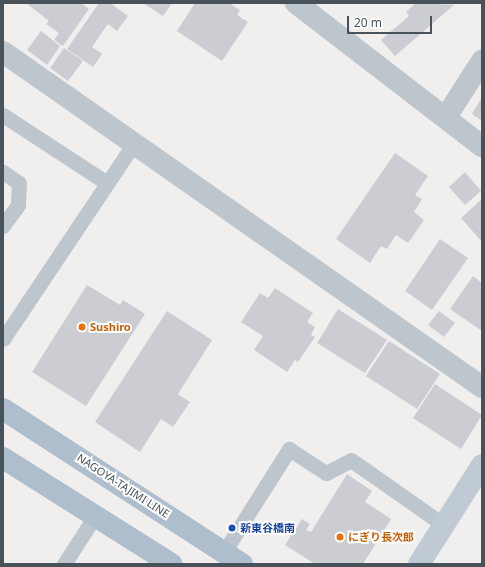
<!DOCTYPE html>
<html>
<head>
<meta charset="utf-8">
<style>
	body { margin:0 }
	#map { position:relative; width:485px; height:567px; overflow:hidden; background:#f1eeee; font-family:"Noto Sans","Noto Sans JP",sans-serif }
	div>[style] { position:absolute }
	.building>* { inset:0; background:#cbcdd3 }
	.lane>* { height:15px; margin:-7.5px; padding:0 7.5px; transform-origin:7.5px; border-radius:7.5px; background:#bdc6cd }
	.street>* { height:22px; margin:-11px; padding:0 11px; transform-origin:11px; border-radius:11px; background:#bdc6cd }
	.secondary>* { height:22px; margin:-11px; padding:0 11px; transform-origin:11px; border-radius:11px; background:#bfcad4 }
	.primary>* { height:22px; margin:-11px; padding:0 11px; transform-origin:11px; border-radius:11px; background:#afbecc }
	.dots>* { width:11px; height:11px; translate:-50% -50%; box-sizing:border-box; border:2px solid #fff; border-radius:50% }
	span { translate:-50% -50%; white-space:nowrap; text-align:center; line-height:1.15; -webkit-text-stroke:4px #fff; paint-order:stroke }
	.food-label { font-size:11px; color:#c56008; font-weight:700 }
	.left { translate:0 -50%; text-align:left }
	.street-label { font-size:11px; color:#47525b }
	.transit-label { font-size:11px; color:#164399; font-weight:700 }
	.frame { position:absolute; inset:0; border:4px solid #47525b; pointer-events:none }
	.scale { position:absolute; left:347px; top:16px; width:85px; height:18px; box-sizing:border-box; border:2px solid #47525b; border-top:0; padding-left:5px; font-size:12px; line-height:14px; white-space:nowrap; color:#47525b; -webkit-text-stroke:3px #fff; paint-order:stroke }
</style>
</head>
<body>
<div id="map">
	<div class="building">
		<i style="clip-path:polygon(26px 3px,81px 3px,89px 9px,63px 46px,54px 40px,59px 33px,46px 24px,49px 21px)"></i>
		<i style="clip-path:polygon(99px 3px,110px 3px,128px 16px,117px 31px,108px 24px,92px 47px,102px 54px,93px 67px,67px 49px)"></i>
		<i style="clip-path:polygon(143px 3px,172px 3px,163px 16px)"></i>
		<i style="clip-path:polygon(195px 3px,229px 3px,240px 10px,237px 15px,248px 22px,222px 61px,177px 31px)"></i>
		<i style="clip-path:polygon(416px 3px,454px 5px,395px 56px,381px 40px,409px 16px,406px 12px)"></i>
		<i style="clip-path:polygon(41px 31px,60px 46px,47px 65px,27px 50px)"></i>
		<i style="clip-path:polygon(64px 48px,83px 61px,68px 81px,50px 68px)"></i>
		<i style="clip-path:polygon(482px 97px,482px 121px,472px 114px)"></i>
		<i style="clip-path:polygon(395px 153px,428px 176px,415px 195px,422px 199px,414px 212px,424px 220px,408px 243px,396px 235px,387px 249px,381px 246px,370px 263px,336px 239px)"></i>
		<i style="clip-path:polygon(465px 172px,481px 191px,465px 205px,449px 187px)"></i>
		<i style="clip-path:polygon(482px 199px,482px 242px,461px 218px)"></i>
		<i style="clip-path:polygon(440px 239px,468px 258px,432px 310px,405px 291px)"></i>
		<i style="clip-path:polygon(473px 276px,482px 283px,482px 331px,450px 309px)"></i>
		<i style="clip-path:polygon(87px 285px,120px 305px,123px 300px,145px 314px,86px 406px,32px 372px)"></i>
		<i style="clip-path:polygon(275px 288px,313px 313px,307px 322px,315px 327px,311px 335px,315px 337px,298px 362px,295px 360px,287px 372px,254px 350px,263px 336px,241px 322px,260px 293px,268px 298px)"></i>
		<i style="clip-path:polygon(338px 309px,387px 340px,365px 373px,317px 343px)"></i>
		<i style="clip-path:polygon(167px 311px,212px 340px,178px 394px,190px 402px,173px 427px,161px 419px,140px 452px,95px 422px)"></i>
		<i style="clip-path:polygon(439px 311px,455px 323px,444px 337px,428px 325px)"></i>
		<i style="clip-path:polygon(389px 341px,440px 374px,417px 409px,366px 376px)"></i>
		<i style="clip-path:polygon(435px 384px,482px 415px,461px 449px,413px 418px)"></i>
		<i style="clip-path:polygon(347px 474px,372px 491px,365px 502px,391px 519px,363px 564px,315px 564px,285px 545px,302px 519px,310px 524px,306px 530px,311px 532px)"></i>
	</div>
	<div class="lane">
		<i style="left:3px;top:115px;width:124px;rotate:33.2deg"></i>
		<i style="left:3px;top:172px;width:19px;rotate:35deg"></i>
		<i style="left:19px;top:183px;width:22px;rotate:93deg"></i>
		<i style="left:18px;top:205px;width:26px;rotate:126deg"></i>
		<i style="left:3px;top:339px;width:236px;rotate:-56.2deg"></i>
		<i style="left:224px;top:552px;width:122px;rotate:-57.7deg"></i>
		<i style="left:289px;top:449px;width:44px;rotate:33deg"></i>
		<i style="left:326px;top:473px;width:28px;rotate:-27deg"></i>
		<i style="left:351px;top:460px;width:113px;rotate:35deg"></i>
		<i style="left:64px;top:564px;width:57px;rotate:-57.1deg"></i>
	</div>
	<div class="street">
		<i style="left:296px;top:3px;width:235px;rotate:37.6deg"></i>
		<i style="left:3px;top:52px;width:585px;rotate:34.97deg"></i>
		<i style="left:446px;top:117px;width:67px;rotate:-57.3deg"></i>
	</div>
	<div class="secondary">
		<i style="left:419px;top:564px;width:117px;rotate:-57.5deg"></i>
	</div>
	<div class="primary">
		<i style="left:3px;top:409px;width:285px;rotate:33deg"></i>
		<i style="left:3px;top:458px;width:199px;rotate:32.2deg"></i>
	</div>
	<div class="dots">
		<i style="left:82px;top:327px;background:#e8710a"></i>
		<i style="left:232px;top:528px;background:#1a4fb4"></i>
		<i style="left:340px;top:537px;background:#e8710a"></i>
	</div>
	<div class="food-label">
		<span class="left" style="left:90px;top:327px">Sushiro</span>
		<span class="left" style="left:348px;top:537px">にぎり長次郎</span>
	</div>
	<div class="street-label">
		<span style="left:123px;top:486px;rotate:33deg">NAGOYA-TAJIMI LINE</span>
	</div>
	<div class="transit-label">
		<span class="left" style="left:240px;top:528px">新東谷橋南</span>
	</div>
	<div class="frame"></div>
	<div class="scale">20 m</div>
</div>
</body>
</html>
